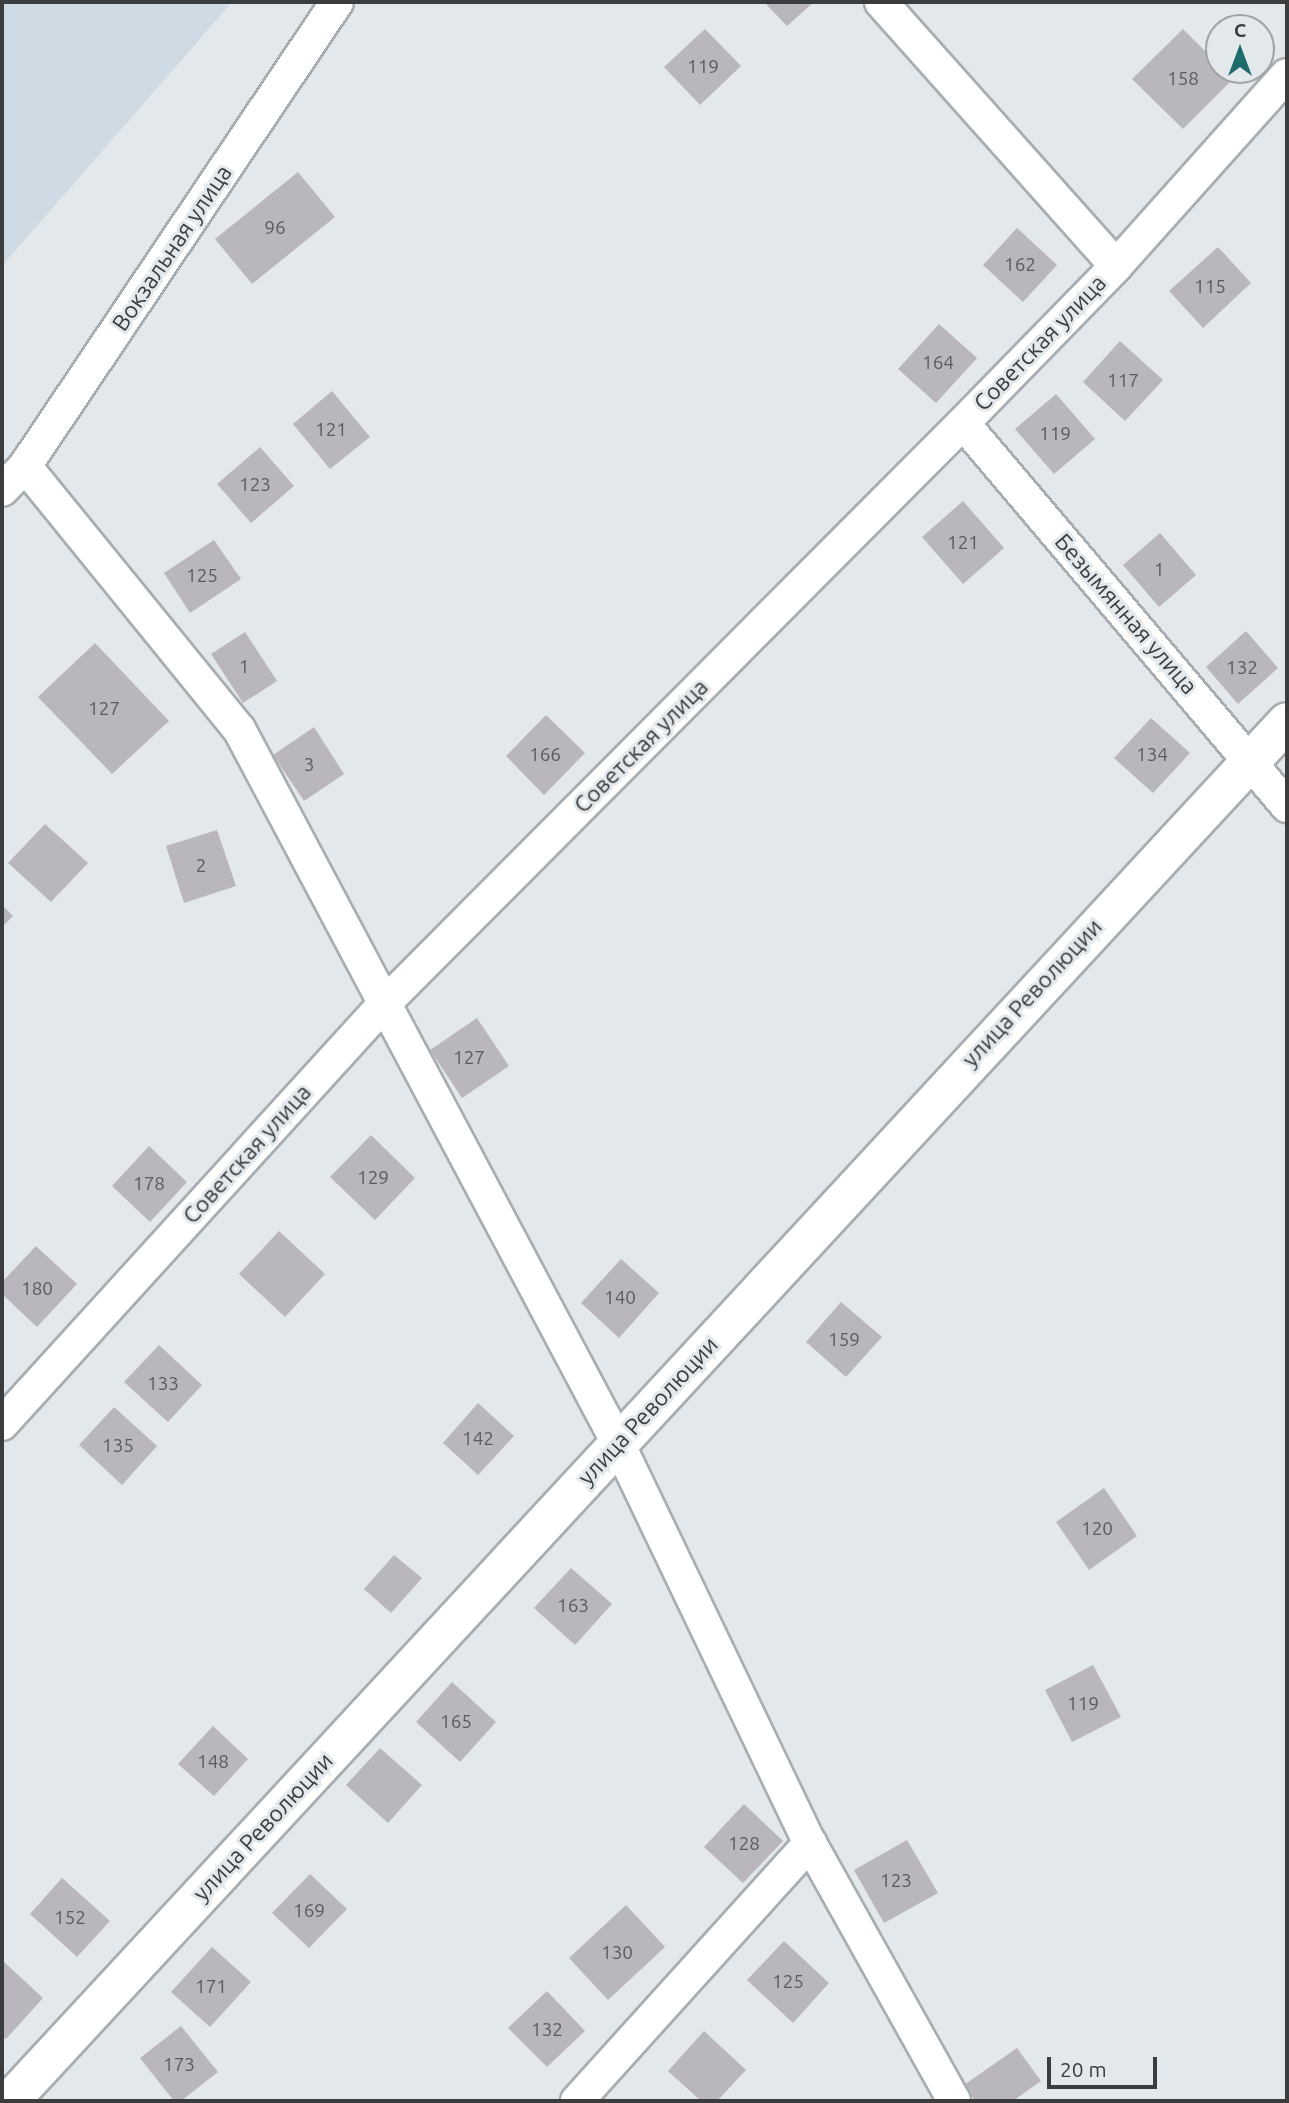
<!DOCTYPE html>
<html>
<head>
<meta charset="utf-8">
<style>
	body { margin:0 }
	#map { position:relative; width:1289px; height:2103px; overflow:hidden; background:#e2e8ec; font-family:Ubuntu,sans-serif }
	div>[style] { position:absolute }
	.built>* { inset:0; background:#cfdbe4 }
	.building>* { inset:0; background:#b9b7bd }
	.roads { filter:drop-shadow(2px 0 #a8adb1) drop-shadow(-2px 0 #a8adb1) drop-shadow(0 2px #a8adb1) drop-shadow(0 -2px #a8adb1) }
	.minor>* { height:32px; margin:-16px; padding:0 16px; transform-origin:16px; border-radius:16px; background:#fff }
	.tertiary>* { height:38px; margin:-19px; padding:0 19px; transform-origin:19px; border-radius:19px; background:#fff }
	span { translate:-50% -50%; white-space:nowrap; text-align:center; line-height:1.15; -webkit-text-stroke:6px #e2e8ec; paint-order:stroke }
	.number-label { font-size:19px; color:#5a5b5e }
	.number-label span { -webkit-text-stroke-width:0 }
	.street-label { font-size:23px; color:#3a3c3e }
	.frame { position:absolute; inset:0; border:4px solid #3a3c3e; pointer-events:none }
	.north { position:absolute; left:1205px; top:14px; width:70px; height:70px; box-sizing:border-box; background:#e2e8ec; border:2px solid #9fa3a6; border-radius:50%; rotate:0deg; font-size:19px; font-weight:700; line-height:28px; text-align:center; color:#3a3c3e }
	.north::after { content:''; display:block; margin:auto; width:24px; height:32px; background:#1e6b6c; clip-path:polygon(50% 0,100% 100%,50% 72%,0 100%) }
	.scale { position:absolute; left:1047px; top:2057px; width:110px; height:32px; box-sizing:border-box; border:4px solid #3a3c3e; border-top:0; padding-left:9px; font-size:21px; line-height:24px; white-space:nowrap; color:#3a3c3e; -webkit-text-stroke:5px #e2e8ec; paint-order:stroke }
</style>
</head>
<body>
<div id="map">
	<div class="built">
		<i style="clip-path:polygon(2px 2px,232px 2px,2px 266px)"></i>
	</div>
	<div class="building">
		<i style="clip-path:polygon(764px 2px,814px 2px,787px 26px)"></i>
		<i style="clip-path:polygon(705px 29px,741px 66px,700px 105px,664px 67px)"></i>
		<i style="clip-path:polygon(1183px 29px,1233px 79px,1183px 129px,1132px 79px)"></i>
		<i style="clip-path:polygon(298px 172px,335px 217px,252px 284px,215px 239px)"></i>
		<i style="clip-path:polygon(1017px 228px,1057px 265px,1023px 302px,983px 265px)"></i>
		<i style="clip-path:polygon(1218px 247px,1251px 283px,1203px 328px,1169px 291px)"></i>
		<i style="clip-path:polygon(939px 324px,977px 358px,936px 403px,898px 369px)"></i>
		<i style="clip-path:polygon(1120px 341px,1163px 380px,1125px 421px,1083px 382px)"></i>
		<i style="clip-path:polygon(332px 391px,370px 437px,330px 469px,293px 424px)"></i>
		<i style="clip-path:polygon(1056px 394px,1095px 439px,1054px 474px,1015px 429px)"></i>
		<i style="clip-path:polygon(260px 447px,294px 486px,251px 523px,217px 484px)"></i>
		<i style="clip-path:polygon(963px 501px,1004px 548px,963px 584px,922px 537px)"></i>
		<i style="clip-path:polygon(1160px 533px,1196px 575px,1159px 607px,1123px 565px)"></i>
		<i style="clip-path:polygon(214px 540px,241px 579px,190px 613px,164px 573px)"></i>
		<i style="clip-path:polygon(1246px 631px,1278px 668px,1238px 704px,1206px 667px)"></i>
		<i style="clip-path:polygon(245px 632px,277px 681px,243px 703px,211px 654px)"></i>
		<i style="clip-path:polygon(95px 643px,169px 721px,112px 774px,38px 697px)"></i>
		<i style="clip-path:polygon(546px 715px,585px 753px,544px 795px,506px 756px)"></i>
		<i style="clip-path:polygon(1151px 718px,1190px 753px,1153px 793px,1114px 758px)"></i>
		<i style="clip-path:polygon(314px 727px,344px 774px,304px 801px,273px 755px)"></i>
		<i style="clip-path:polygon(45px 824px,88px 863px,51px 902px,8px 863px)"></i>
		<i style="clip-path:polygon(217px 830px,236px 886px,184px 903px,166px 846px)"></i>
		<i style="clip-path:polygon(2px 905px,13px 916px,2px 927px)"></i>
		<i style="clip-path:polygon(477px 1018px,509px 1066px,462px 1098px,430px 1050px)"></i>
		<i style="clip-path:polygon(371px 1135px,415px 1178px,375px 1220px,330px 1177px)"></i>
		<i style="clip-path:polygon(149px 1146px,187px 1182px,150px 1222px,112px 1186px)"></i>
		<i style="clip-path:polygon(279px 1231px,325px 1274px,285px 1317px,239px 1274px)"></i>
		<i style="clip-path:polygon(36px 1246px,77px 1284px,37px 1327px,2px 1294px,2px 1282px)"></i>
		<i style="clip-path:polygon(621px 1259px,659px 1293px,619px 1338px,581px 1303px)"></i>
		<i style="clip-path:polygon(841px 1302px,882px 1337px,846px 1377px,806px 1342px)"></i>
		<i style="clip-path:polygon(159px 1345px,202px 1385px,168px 1422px,124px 1382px)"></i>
		<i style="clip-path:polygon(478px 1403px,514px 1436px,478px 1475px,443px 1443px)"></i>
		<i style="clip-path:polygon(114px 1407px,157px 1446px,122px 1485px,79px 1445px)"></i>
		<i style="clip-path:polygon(1104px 1488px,1137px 1536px,1089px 1570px,1056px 1522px)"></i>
		<i style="clip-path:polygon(394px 1555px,422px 1578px,391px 1613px,364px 1589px)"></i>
		<i style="clip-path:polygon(571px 1568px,612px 1604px,575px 1645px,534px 1608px)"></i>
		<i style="clip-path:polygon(1093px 1665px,1121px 1717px,1072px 1742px,1045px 1690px)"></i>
		<i style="clip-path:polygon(452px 1682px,496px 1722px,460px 1762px,416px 1722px)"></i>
		<i style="clip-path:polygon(213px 1726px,248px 1759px,214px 1796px,178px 1764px)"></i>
		<i style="clip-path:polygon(380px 1748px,422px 1785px,388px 1823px,346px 1785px)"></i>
		<i style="clip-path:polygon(744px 1804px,783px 1841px,743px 1883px,704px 1847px)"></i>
		<i style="clip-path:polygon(907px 1840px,938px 1893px,884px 1923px,854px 1870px)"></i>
		<i style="clip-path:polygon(310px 1874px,347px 1909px,309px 1948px,272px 1913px)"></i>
		<i style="clip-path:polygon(62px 1878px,110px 1921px,77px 1957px,30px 1914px)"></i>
		<i style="clip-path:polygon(626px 1905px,665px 1947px,608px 2000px,569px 1958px)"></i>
		<i style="clip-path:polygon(784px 1941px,829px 1983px,793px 2023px,747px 1980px)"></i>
		<i style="clip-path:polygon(212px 1947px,251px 1982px,210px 2027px,171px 1992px)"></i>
		<i style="clip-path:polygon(2px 1960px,43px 1998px,6px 2039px,2px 2036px)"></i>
		<i style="clip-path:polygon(547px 1991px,585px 2031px,547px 2067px,508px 2028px)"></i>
		<i style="clip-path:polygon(181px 2026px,218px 2072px,181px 2101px,174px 2101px,140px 2058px)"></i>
		<i style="clip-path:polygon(704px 2031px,746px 2070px,717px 2101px,701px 2101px,668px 2071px)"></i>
		<i style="clip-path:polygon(1017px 2048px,1041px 2081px,1013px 2101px,975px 2101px,964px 2085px)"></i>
	</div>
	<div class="roads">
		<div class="minor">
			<i style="left:881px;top:2px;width:353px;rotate:48.3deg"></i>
			<i style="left:963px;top:423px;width:502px;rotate:49.77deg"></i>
			<i style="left:25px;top:466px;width:339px;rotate:50.9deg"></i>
			<i style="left:239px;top:729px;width:808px;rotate:62.04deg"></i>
			<i style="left:618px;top:1443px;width:444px;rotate:64.4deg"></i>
			<i style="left:810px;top:1843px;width:295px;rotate:60.8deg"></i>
			<i style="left:2px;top:490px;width:33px;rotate:-46deg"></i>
			<i style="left:25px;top:466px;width:559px;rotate:-56.08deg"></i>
			<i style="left:2px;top:1424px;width:571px;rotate:-47.7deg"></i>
			<i style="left:386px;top:1002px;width:817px;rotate:-45.1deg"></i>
			<i style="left:963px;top:423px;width:219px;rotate:-45.7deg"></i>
			<i style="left:1116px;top:266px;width:256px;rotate:-48.2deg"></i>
			<i style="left:577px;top:2101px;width:348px;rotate:-47.9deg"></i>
		</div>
		<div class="tertiary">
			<i style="left:10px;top:2101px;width:1879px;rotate:-47.2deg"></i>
		</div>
	</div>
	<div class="number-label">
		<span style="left:703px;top:67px">119</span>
		<span style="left:1183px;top:79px">158</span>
		<span style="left:275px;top:228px">96</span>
		<span style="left:1020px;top:265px">162</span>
		<span style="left:1210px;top:287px">115</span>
		<span style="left:938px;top:363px">164</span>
		<span style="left:1123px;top:381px">117</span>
		<span style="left:331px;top:430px">121</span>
		<span style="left:1055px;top:434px">119</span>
		<span style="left:255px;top:485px">123</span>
		<span style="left:963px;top:543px">121</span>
		<span style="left:1159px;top:570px">1</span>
		<span style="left:202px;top:576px">125</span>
		<span style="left:244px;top:667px">1</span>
		<span style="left:1242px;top:668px">132</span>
		<span style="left:104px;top:709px">127</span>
		<span style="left:545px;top:755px">166</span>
		<span style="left:1152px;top:755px">134</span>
		<span style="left:309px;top:765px">3</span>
		<span style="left:201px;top:866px">2</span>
		<span style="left:469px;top:1058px">127</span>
		<span style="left:373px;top:1178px">129</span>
		<span style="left:149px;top:1184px">178</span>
		<span style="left:37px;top:1289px">180</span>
		<span style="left:620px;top:1298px">140</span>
		<span style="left:844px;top:1340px">159</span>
		<span style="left:163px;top:1384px">133</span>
		<span style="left:478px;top:1439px">142</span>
		<span style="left:118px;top:1446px">135</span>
		<span style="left:1097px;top:1529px">120</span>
		<span style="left:573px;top:1606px">163</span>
		<span style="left:1083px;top:1704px">119</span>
		<span style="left:456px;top:1722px">165</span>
		<span style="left:213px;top:1762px">148</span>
		<span style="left:744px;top:1844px">128</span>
		<span style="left:896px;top:1881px">123</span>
		<span style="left:309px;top:1911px">169</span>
		<span style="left:70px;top:1918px">152</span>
		<span style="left:617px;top:1953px">130</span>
		<span style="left:788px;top:1982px">125</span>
		<span style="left:211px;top:1987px">171</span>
		<span style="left:547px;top:2030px">132</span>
		<span style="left:179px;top:2065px">173</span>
	</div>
	<div class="street-label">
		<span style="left:172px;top:248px;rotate:-56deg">Вокзальная улица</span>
		<span style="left:1040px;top:343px;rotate:-46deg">Советская улица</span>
		<span style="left:1126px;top:614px;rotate:49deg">Безымянная улица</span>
		<span style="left:641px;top:746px;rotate:-45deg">Советская улица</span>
		<span style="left:1032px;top:993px;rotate:-47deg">улица Революции</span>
		<span style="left:247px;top:1154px;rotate:-48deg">Советская улица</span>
		<span style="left:648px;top:1411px;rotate:-47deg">улица Революции</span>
		<span style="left:263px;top:1827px;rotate:-47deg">улица Революции</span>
	</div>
	<div class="frame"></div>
	<div class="north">С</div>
	<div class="scale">20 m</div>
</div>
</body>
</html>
